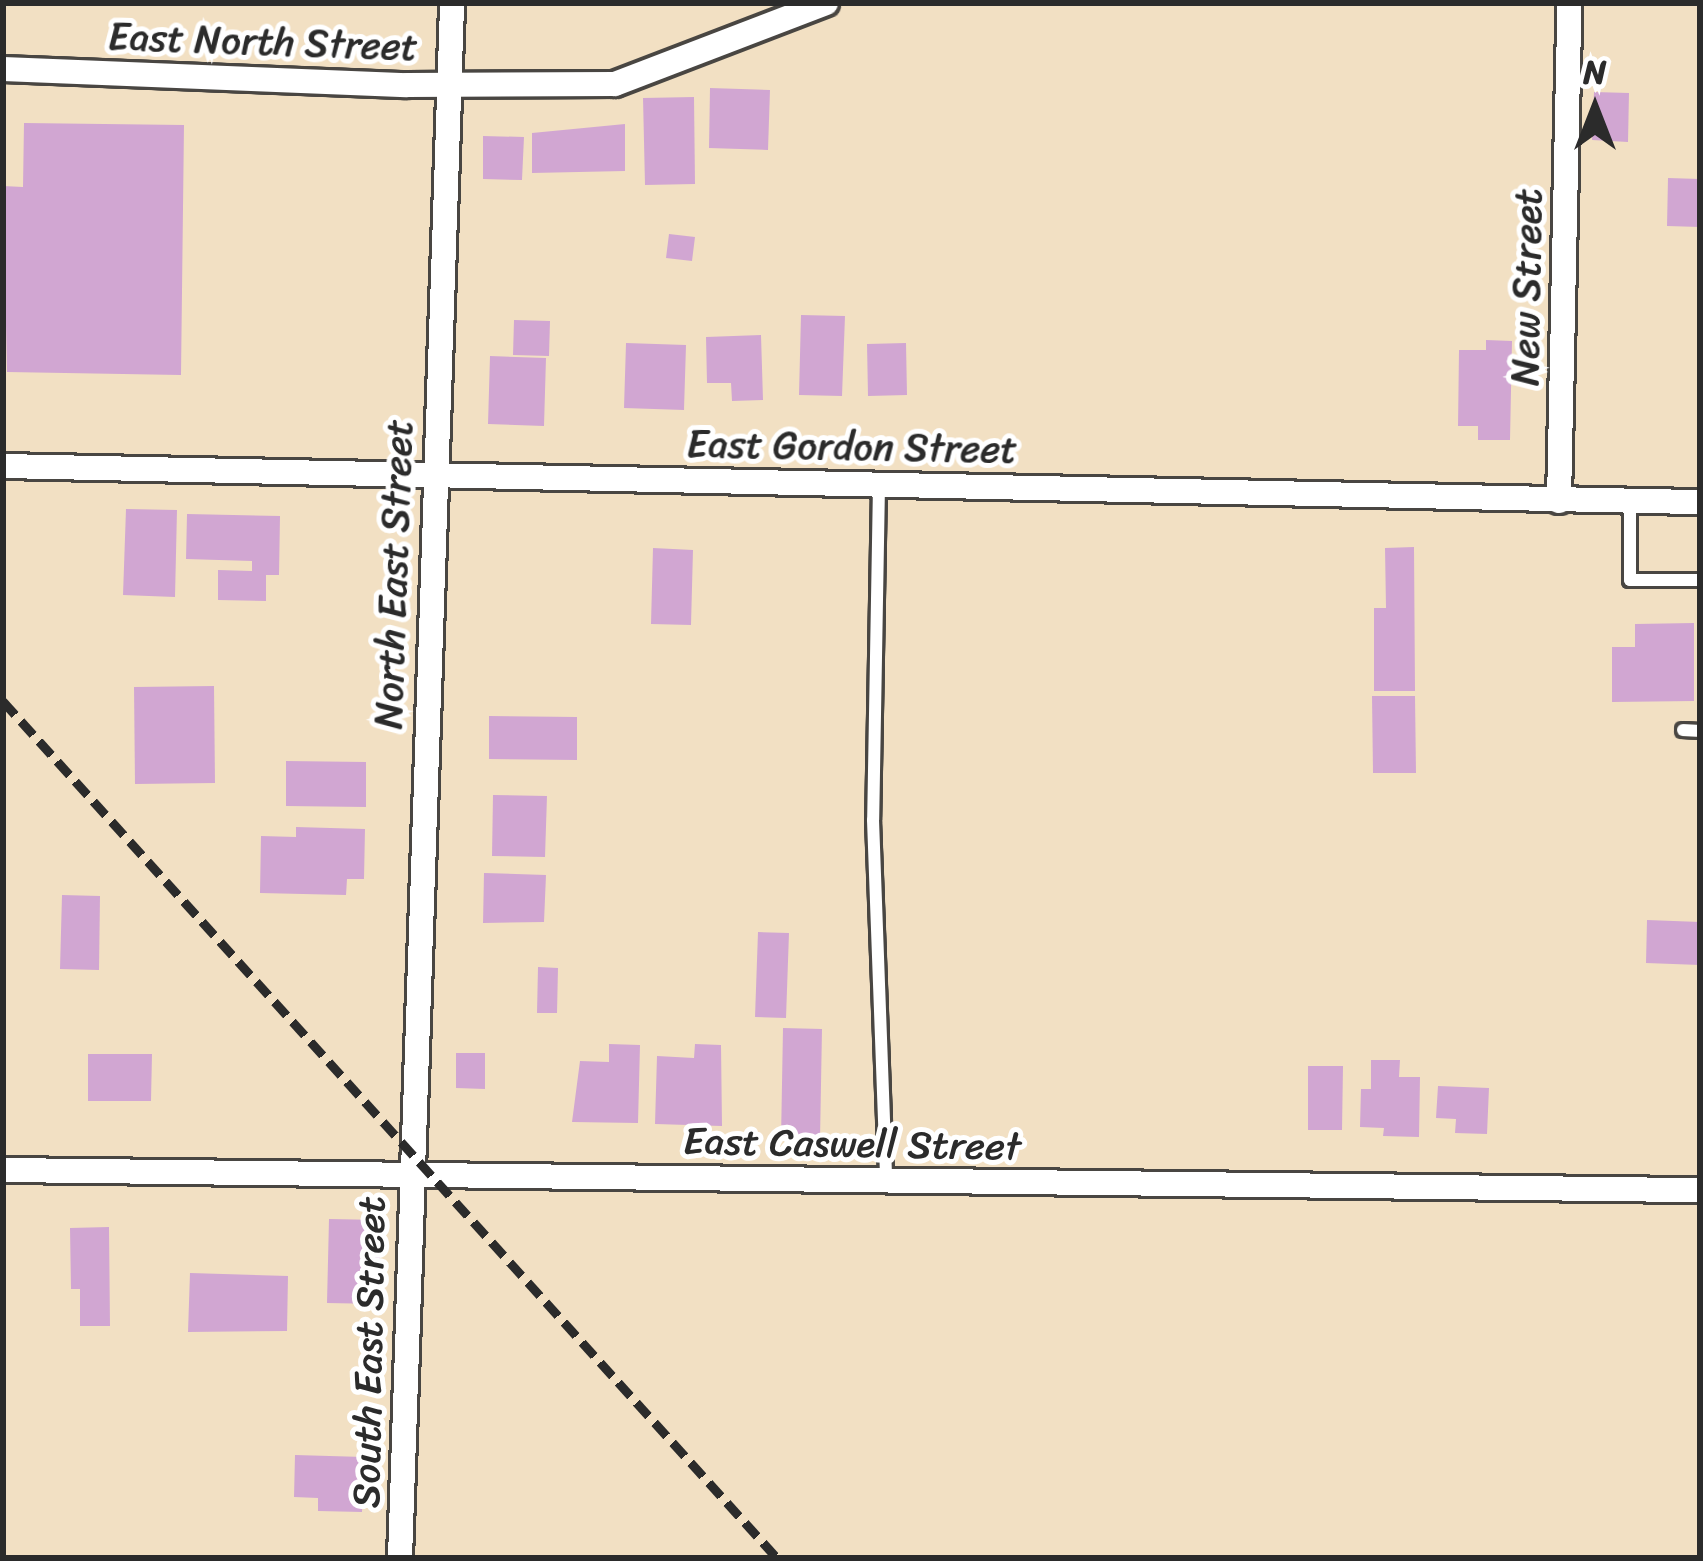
<!DOCTYPE html>
<html>
<head>
<meta charset="utf-8">
<style>
	body { margin:0 }
	#map { position:relative; width:1703px; height:1561px; overflow:hidden; background:#f2e0c3; font-family:Sriracha,sans-serif }
	div>[style] { position:absolute }
	.building>* { inset:0; background:#d1a6d2 }
	.roads { filter:drop-shadow(3px 0 #494642) drop-shadow(-3px 0 #494642) drop-shadow(0 3px #494642) drop-shadow(0 -3px #494642) }
	.lane>* { height:12px; margin:-6px; padding:0 6px; transform-origin:6px; border-radius:6px; background:#fff }
	.street>* { height:24px; margin:-12px; padding:0 12px; transform-origin:12px; border-radius:12px; background:#fff }
	.rail>* { height:9px; margin-top:-4.5px; transform-origin:0; background:repeating-linear-gradient(90deg,#2b2b2b 0 18px,transparent 0 27px) }
	span { translate:-50% -50%; white-space:nowrap; text-align:center; line-height:1.15; -webkit-text-stroke:10px #fff; paint-order:stroke }
	.street-label { font-size:39px; color:#2b2b2b }
	.frame { position:absolute; inset:0; border:6px solid #2b2b2b; pointer-events:none }
	.north { position:absolute; left:1535px; top:48px; width:120px; height:120px; -webkit-text-stroke:9px #fff; paint-order:stroke; rotate:0deg; font-size:33px; font-weight:700; line-height:48px; text-align:center; color:#2b2b2b }
	.north::after { content:''; display:block; margin:auto; width:42px; height:54px; background:#2b2b2b; clip-path:polygon(50% 0,100% 100%,50% 72%,0 100%) }
</style>
</head>
<body>
<div id="map">
	<div class="building">
		<i style="clip-path:polygon(710px 88px,770px 90px,768px 150px,709px 148px)"></i>
		<i style="clip-path:polygon(1594px 92px,1629px 93px,1628px 142px,1592px 140px)"></i>
		<i style="clip-path:polygon(694px 97px,695px 184px,645px 185px,643px 98px)"></i>
		<i style="clip-path:polygon(24px 123px,184px 125px,181px 375px,7px 372px,3px 186px,23px 187px)"></i>
		<i style="clip-path:polygon(625px 124px,625px 171px,532px 173px,532px 133px)"></i>
		<i style="clip-path:polygon(483px 136px,524px 137px,522px 180px,483px 179px)"></i>
		<i style="clip-path:polygon(1668px 178px,1700px 179px,1700px 227px,1667px 226px)"></i>
		<i style="clip-path:polygon(669px 234px,695px 237px,692px 261px,666px 258px)"></i>
		<i style="clip-path:polygon(801px 315px,845px 316px,842px 396px,799px 395px)"></i>
		<i style="clip-path:polygon(514px 320px,550px 321px,549px 356px,513px 355px)"></i>
		<i style="clip-path:polygon(761px 335px,763px 400px,732px 401px,731px 383px,707px 383px,706px 337px)"></i>
		<i style="clip-path:polygon(1486px 340px,1512px 341px,1510px 440px,1478px 440px,1478px 426px,1458px 426px,1459px 350px,1486px 350px)"></i>
		<i style="clip-path:polygon(626px 343px,686px 345px,684px 410px,624px 408px)"></i>
		<i style="clip-path:polygon(906px 343px,907px 395px,868px 396px,867px 344px)"></i>
		<i style="clip-path:polygon(490px 356px,546px 358px,544px 426px,488px 424px)"></i>
		<i style="clip-path:polygon(126px 509px,177px 510px,175px 597px,123px 595px)"></i>
		<i style="clip-path:polygon(187px 514px,280px 516px,279px 575px,266px 575px,266px 601px,218px 600px,218px 570px,252px 571px,252px 561px,186px 559px)"></i>
		<i style="clip-path:polygon(1414px 547px,1415px 691px,1374px 691px,1374px 608px,1386px 608px,1385px 548px)"></i>
		<i style="clip-path:polygon(653px 548px,693px 550px,691px 625px,651px 624px)"></i>
		<i style="clip-path:polygon(1694px 623px,1694px 701px,1612px 702px,1612px 647px,1635px 647px,1635px 624px)"></i>
		<i style="clip-path:polygon(214px 686px,215px 783px,135px 784px,134px 687px)"></i>
		<i style="clip-path:polygon(1372px 696px,1415px 696px,1416px 773px,1373px 773px)"></i>
		<i style="clip-path:polygon(489px 716px,577px 717px,577px 760px,489px 759px)"></i>
		<i style="clip-path:polygon(286px 761px,366px 762px,366px 807px,286px 806px)"></i>
		<i style="clip-path:polygon(493px 795px,547px 796px,545px 857px,492px 856px)"></i>
		<i style="clip-path:polygon(296px 827px,365px 829px,364px 879px,347px 879px,346px 895px,260px 893px,261px 836px,296px 837px)"></i>
		<i style="clip-path:polygon(484px 873px,546px 875px,544px 922px,483px 923px)"></i>
		<i style="clip-path:polygon(62px 895px,100px 896px,99px 970px,60px 969px)"></i>
		<i style="clip-path:polygon(1647px 920px,1700px 922px,1700px 965px,1646px 963px)"></i>
		<i style="clip-path:polygon(758px 932px,789px 933px,786px 1018px,755px 1017px)"></i>
		<i style="clip-path:polygon(538px 967px,558px 968px,557px 1013px,537px 1013px)"></i>
		<i style="clip-path:polygon(783px 1028px,822px 1029px,820px 1140px,781px 1139px)"></i>
		<i style="clip-path:polygon(609px 1044px,640px 1045px,638px 1123px,572px 1122px,580px 1061px,609px 1062px)"></i>
		<i style="clip-path:polygon(695px 1044px,721px 1045px,722px 1126px,655px 1124px,657px 1056px,694px 1058px)"></i>
		<i style="clip-path:polygon(456px 1053px,485px 1053px,485px 1089px,456px 1088px)"></i>
		<i style="clip-path:polygon(88px 1054px,152px 1054px,151px 1101px,88px 1101px)"></i>
		<i style="clip-path:polygon(1371px 1060px,1400px 1060px,1399px 1077px,1420px 1077px,1419px 1137px,1383px 1136px,1384px 1128px,1360px 1127px,1361px 1089px,1371px 1089px)"></i>
		<i style="clip-path:polygon(1308px 1066px,1343px 1066px,1342px 1130px,1308px 1130px)"></i>
		<i style="clip-path:polygon(1438px 1086px,1489px 1088px,1487px 1134px,1455px 1133px,1456px 1119px,1436px 1118px)"></i>
		<i style="clip-path:polygon(329px 1219px,381px 1220px,379px 1304px,327px 1303px)"></i>
		<i style="clip-path:polygon(109px 1227px,110px 1326px,80px 1326px,80px 1289px,71px 1289px,70px 1228px)"></i>
		<i style="clip-path:polygon(190px 1273px,288px 1276px,287px 1331px,188px 1332px)"></i>
		<i style="clip-path:polygon(295px 1455px,364px 1457px,362px 1512px,318px 1511px,318px 1498px,294px 1497px)"></i>
	</div>
	<div class="roads">
		<div class="lane">
			<i style="left:879px;top:485px;width:335px;rotate:91deg"></i>
			<i style="left:873px;top:820px;width:359px;rotate:87.9deg"></i>
			<i style="left:1630px;top:501px;width:79px;rotate:90deg"></i>
			<i style="left:1630px;top:580px;width:70px"></i>
			<i style="left:1683px;top:730px;width:17px;rotate:3deg"></i>
		</div>
		<div class="street">
			<i style="left:3px;top:69px;width:404px;rotate:2.3deg"></i>
			<i style="left:407px;top:85px;width:208px;rotate:-0.3deg"></i>
			<i style="left:615px;top:84px;width:226px;rotate:-21deg"></i>
			<i style="left:3px;top:466px;width:1697px;rotate:1.22deg"></i>
			<i style="left:1559px;top:501px;width:498px;rotate:-88.8deg"></i>
			<i style="left:3px;top:1170px;width:1697px;rotate:0.68deg"></i>
			<i style="left:400px;top:1558px;width:1556px;rotate:-88.08deg"></i>
		</div>
	</div>
	<div class="rail">
		<i style="left:3px;top:701px;width:1155px;rotate:47.91deg"></i>
	</div>
	<div class="street-label">
		<span style="left:263px;top:42px;rotate:2deg">East North Street</span>
		<span style="left:1527px;top:287px;rotate:-89deg">New Street</span>
		<span style="left:852px;top:447px;rotate:1deg">East Gordon Street</span>
		<span style="left:394px;top:574px;rotate:-88deg">North East Street</span>
		<span style="left:852px;top:1144px;rotate:1deg">East Caswell Street</span>
		<span style="left:369px;top:1352px;rotate:-89deg">South East Street</span>
	</div>
	<div class="frame"></div>
	<div class="north">N</div>
</div>
</body>
</html>
